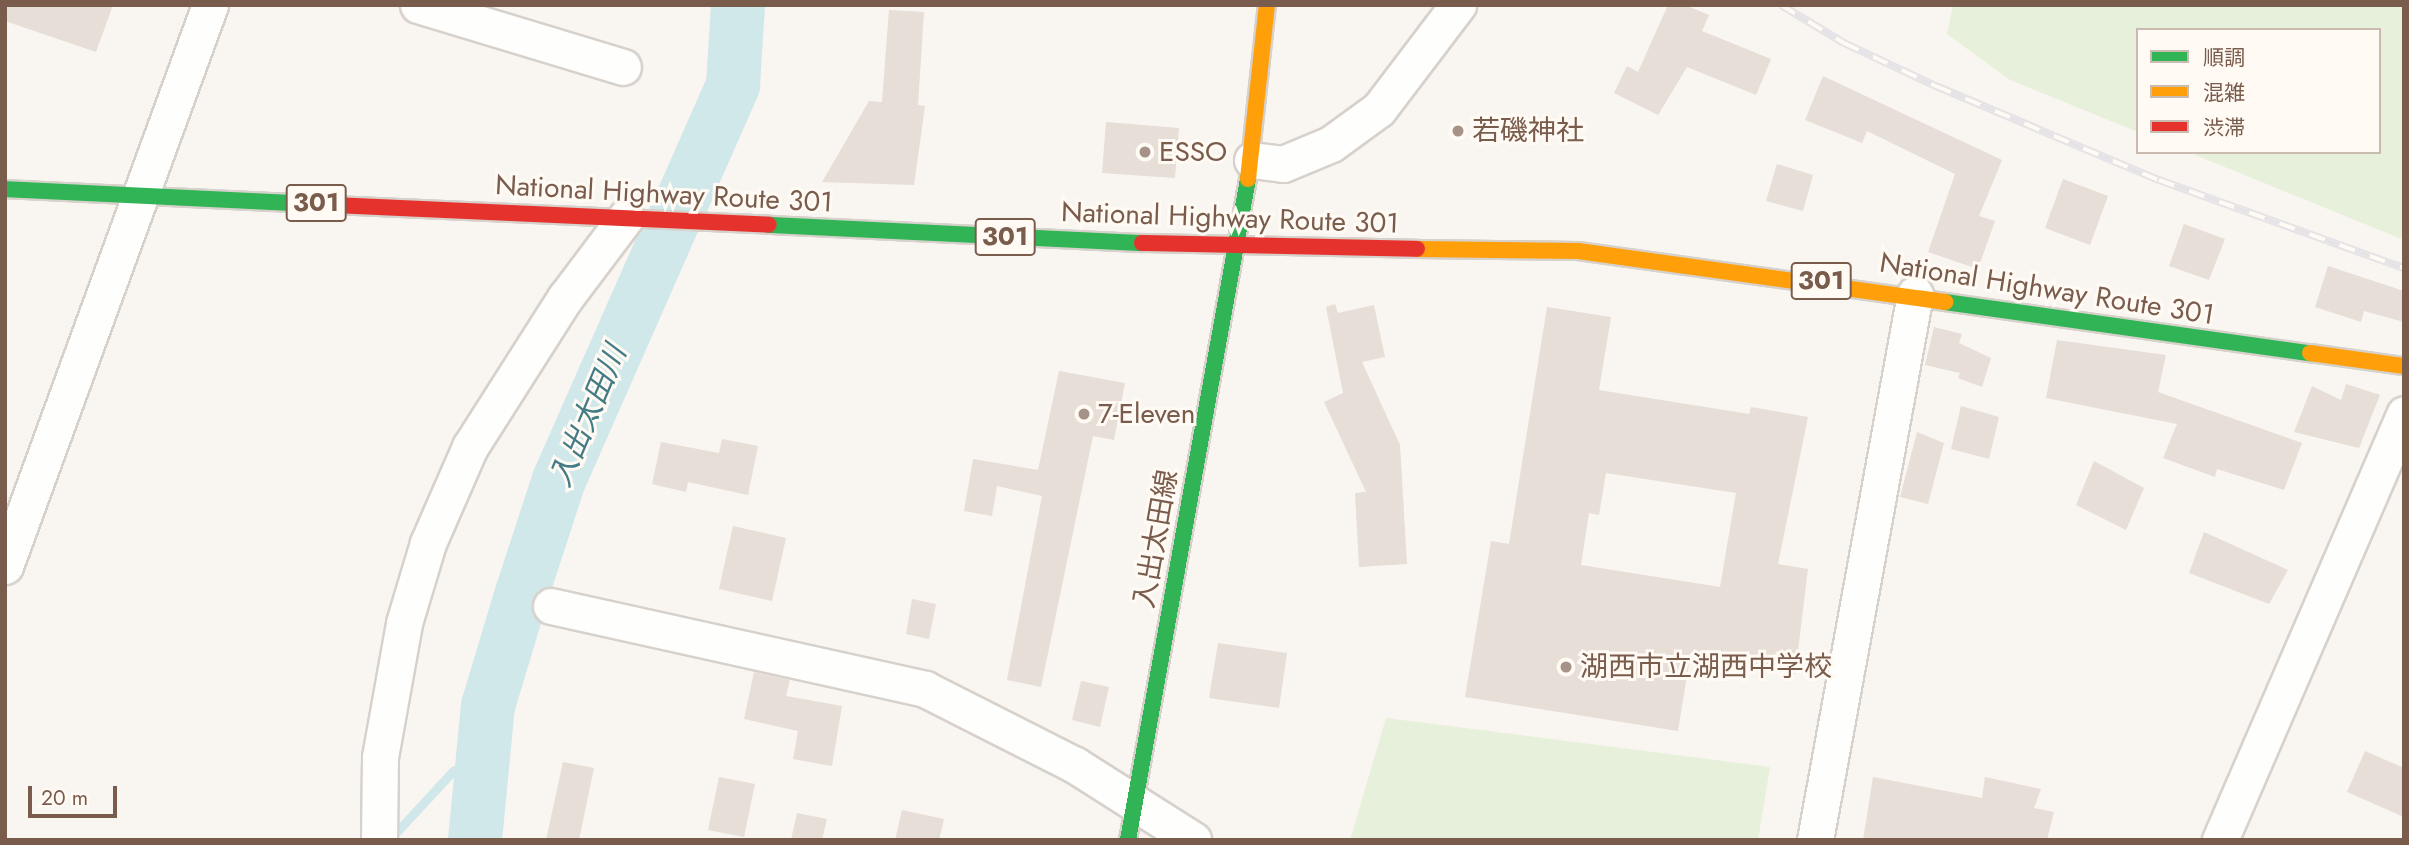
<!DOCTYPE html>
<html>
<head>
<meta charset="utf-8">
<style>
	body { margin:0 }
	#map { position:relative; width:2409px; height:845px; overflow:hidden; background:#f9f5f0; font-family:Jost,"Noto Sans JP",sans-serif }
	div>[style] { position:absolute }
	.green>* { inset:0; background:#e7f0db }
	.stream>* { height:9px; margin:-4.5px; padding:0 4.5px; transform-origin:4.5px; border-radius:4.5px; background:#d0e8ea }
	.river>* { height:54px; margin:-27px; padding:0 27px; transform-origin:27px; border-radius:27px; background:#d0e8ea }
	.building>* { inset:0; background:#e6ded7 }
	.roads { filter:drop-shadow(2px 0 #d7d1cb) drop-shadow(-2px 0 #d7d1cb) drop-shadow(0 2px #d7d1cb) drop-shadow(0 -2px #d7d1cb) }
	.street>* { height:35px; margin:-17.5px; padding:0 17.5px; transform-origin:17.5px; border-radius:17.5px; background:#fefefd }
	.fast>* { height:16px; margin:-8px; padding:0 8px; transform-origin:8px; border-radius:8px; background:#30b455 }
	.slow>* { height:16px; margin:-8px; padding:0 8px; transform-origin:8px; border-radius:8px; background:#ff9f0a }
	.jam>* { height:16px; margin:-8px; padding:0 8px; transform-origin:8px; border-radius:8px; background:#e5322d }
	.rail>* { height:8px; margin-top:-4px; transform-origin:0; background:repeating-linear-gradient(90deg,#fffaf3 0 16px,#e6e3e7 0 32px); box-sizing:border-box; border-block:2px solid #e6e3e7 }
	.dots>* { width:19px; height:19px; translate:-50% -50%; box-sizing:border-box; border:4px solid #fffaf3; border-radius:50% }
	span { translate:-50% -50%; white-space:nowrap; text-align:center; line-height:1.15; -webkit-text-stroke:6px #fffaf3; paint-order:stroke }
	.shield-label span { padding:2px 5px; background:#fffaf3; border:2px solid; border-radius:5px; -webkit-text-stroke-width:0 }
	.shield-label { font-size:26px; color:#7a5c4d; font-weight:700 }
	.poi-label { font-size:28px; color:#7a5c4d }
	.left { translate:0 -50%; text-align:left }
	.street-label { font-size:28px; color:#7a5c4d }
	.water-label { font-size:30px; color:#437c86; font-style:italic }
	.frame { position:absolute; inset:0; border:7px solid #7a5c4d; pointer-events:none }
	.legend { position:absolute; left:2136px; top:28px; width:245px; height:126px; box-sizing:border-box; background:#fffaf3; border:2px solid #cabbb1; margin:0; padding:9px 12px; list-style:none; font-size:21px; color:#7a5c4d }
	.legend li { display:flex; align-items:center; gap:14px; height:35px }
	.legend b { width:35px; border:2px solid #cabbb1 }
	.scale { position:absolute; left:28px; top:786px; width:89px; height:32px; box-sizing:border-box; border:4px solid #7a5c4d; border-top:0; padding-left:9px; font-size:21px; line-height:24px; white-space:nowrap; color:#7a5c4d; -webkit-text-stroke:5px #fffaf3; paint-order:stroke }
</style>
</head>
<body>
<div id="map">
	<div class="green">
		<i style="clip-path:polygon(1953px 5px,2404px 5px,2404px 240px,2188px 152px,2379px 152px,2379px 30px,2138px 30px,2138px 132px,2010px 80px,1947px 34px)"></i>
		<i style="clip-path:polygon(1386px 718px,1770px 767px,1758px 840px,1350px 840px)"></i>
	</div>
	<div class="stream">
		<i style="left:390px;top:839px;width:93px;rotate:-47.2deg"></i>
		<i style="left:453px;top:771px;width:32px;rotate:-26deg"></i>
	</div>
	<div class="river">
		<i style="left:475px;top:840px;width:135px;rotate:-84.5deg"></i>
		<i style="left:488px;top:706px;width:118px;rotate:-73.3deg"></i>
		<i style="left:522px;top:593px;width:119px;rotate:-71.9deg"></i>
		<i style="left:559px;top:480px;width:432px;rotate:-66.2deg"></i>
		<i style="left:733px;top:85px;width:80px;rotate:-86.4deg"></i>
	</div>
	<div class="building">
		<i style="clip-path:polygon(5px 5px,113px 5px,96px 52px,5px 21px)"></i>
		<i style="clip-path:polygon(1668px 5px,1685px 5px,1709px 15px,1702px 31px,1771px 59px,1756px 95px,1687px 67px,1658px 115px,1614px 93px,1627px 66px,1638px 72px)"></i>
		<i style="clip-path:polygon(889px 10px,924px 12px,918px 105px,925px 106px,914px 185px,822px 182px,869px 101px,882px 102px)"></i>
		<i style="clip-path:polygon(1823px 76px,2002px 160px,1979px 216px,1995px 221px,1978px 269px,1928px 252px,1955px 174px,1867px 131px,1862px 143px,1805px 120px)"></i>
		<i style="clip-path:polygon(1106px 122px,1179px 128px,1175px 178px,1102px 173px)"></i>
		<i style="clip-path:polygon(1777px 164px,1813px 175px,1803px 211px,1766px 201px)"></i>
		<i style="clip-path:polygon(2063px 179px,2108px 196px,2090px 245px,2045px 228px)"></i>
		<i style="clip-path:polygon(2184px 224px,2225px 239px,2209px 280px,2169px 266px)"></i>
		<i style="clip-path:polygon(2328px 266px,2404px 291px,2404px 322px,2364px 311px,2361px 322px,2315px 307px)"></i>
		<i style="clip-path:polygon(1335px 304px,1338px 313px,1374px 305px,1385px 357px,1362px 362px,1400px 445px,1407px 564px,1359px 567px,1355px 493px,1366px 492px,1324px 402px,1343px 393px,1326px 307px)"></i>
		<i style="clip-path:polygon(evenodd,1547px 307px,1611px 317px,1599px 390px,1749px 414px,1751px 407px,1808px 417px,1778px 564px,1808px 569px,1795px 675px,1690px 657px,1678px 731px,1465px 697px,1491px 541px,1509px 544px,1547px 307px,1606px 473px,1736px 493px,1720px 587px,1581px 565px,1589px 513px,1599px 515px,1606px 473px)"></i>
		<i style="clip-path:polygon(1934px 327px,1962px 334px,1959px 343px,1991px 358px,1982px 387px,1958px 378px,1960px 373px,1925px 365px)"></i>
		<i style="clip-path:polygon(2057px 340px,2166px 355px,2158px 392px,2302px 443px,2284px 490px,2217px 469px,2215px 477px,2163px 458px,2177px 424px,2046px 398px)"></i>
		<i style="clip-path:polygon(1059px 371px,1125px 383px,1114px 440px,1093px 436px,1041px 687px,1007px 680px,1042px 496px,997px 486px,992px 516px,964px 511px,973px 459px,1038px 470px)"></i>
		<i style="clip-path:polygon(2346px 384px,2380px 395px,2359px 448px,2294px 432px,2312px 386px,2341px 400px)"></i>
		<i style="clip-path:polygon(1961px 406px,1999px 417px,1989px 459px,1951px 449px)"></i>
		<i style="clip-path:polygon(1917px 432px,1944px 443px,1928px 504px,1900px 497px)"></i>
		<i style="clip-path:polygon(722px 439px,758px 446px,748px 495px,688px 482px,686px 492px,652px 484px,661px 442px,719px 453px)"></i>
		<i style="clip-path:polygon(2094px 461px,2144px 488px,2126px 530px,2076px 505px)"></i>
		<i style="clip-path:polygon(733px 526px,786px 538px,772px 601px,719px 589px)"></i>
		<i style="clip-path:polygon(2204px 532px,2288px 570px,2269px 604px,2189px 573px)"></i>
		<i style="clip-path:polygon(912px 599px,936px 604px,929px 639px,906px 634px)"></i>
		<i style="clip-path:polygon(1218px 643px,1287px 653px,1279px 708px,1209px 698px)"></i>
		<i style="clip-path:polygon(754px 672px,790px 680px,786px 696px,842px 706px,832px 766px,793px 759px,798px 731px,744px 719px)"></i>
		<i style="clip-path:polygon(1081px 681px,1109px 687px,1100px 727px,1072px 720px)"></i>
		<i style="clip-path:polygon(2365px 751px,2404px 768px,2404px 817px,2347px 792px)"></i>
		<i style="clip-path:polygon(563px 762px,594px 768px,579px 840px,546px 840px)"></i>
		<i style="clip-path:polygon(719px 777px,755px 784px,744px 837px,708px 830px)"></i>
		<i style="clip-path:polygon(1873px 777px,1982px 798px,1985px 777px,2041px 789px,2034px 808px,2054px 812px,2047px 840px,1863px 840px)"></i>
		<i style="clip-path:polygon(902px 810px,944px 819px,939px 840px,895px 840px)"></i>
		<i style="clip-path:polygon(797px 813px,827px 819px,822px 840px,791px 840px)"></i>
	</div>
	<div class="roads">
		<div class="street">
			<i style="left:418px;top:5px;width:214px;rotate:16.8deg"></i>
			<i style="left:1252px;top:160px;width:31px;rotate:7deg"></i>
			<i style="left:1283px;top:164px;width:52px;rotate:-22.6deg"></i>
			<i style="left:1331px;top:144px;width:59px;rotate:-36.1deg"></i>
			<i style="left:1379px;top:109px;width:131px;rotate:-52.8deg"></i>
			<i style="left:5px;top:566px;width:597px;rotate:-69.93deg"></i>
			<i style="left:551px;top:606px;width:383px;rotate:12.5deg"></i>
			<i style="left:925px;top:689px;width:168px;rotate:26.9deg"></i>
			<i style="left:1075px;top:765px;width:140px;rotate:32.4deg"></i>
			<i style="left:379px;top:840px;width:83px;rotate:-89.3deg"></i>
			<i style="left:380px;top:757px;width:136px;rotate:-79.8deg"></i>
			<i style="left:404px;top:623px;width:84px;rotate:-73.3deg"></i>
			<i style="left:428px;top:543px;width:105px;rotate:-66.4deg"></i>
			<i style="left:470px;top:447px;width:177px;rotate:-57.5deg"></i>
			<i style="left:565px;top:298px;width:101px;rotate:-53deg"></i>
			<i style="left:1815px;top:840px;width:555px;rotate:-79.62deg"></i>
			<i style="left:2220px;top:840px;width:464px;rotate:-66.6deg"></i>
		</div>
		<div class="fast">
			<i style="left:5px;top:189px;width:331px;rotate:2.8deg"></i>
			<i style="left:769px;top:225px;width:373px;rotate:2.8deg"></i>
			<i style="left:1945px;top:302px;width:369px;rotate:8deg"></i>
			<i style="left:1128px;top:840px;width:672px;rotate:-79.71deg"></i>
		</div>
		<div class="slow">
			<i style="left:1248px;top:179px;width:175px;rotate:-83.8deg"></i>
			<i style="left:1417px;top:249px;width:161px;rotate:0.7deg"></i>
			<i style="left:1578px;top:251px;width:371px;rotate:7.9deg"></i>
			<i style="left:2310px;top:353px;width:95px;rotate:7.9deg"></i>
		</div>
		<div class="jam">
			<i style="left:336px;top:205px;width:433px;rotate:2.6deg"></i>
			<i style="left:1142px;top:243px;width:275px;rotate:1.2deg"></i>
		</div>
	</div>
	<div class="rail">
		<i style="left:1781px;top:5px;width:74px;rotate:31.1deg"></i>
		<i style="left:1844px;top:43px;width:102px;rotate:25.1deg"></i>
		<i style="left:1936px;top:86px;width:242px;rotate:22.9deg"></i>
		<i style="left:2159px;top:180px;width:260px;rotate:19.8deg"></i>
	</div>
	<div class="dots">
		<i style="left:1458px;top:131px;background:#a69286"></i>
		<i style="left:1145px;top:152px;background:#a69286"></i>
		<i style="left:1084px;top:414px;background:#a69286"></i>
		<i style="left:1566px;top:667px;background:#a69286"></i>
	</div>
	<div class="shield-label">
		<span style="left:316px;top:203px">301</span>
		<span style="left:1005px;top:237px">301</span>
		<span style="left:1821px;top:281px">301</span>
	</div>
	<div class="poi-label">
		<span class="left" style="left:1472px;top:131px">若磯神社</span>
		<span class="left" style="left:1159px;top:152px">ESSO</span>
		<span class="left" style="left:1098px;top:414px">7-Eleven</span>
		<span class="left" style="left:1580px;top:667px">湖西市立湖西中学校</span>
	</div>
	<div class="street-label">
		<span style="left:664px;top:194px;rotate:3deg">National Highway Route 301</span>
		<span style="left:1230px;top:218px;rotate:2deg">National Highway Route 301</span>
		<span style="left:2047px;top:289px;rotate:9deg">National Highway Route 301</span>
		<span style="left:1156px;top:539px;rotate:-80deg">入出太田線</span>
	</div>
	<div class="water-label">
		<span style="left:588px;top:416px;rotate:-67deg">入出太田川</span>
	</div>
	<div class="frame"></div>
	<ul class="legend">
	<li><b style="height:9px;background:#30b455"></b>順調</li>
	<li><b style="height:9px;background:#ff9f0a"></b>混雑</li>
	<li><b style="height:9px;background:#e5322d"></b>渋滞</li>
	</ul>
	<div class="scale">20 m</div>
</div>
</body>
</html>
